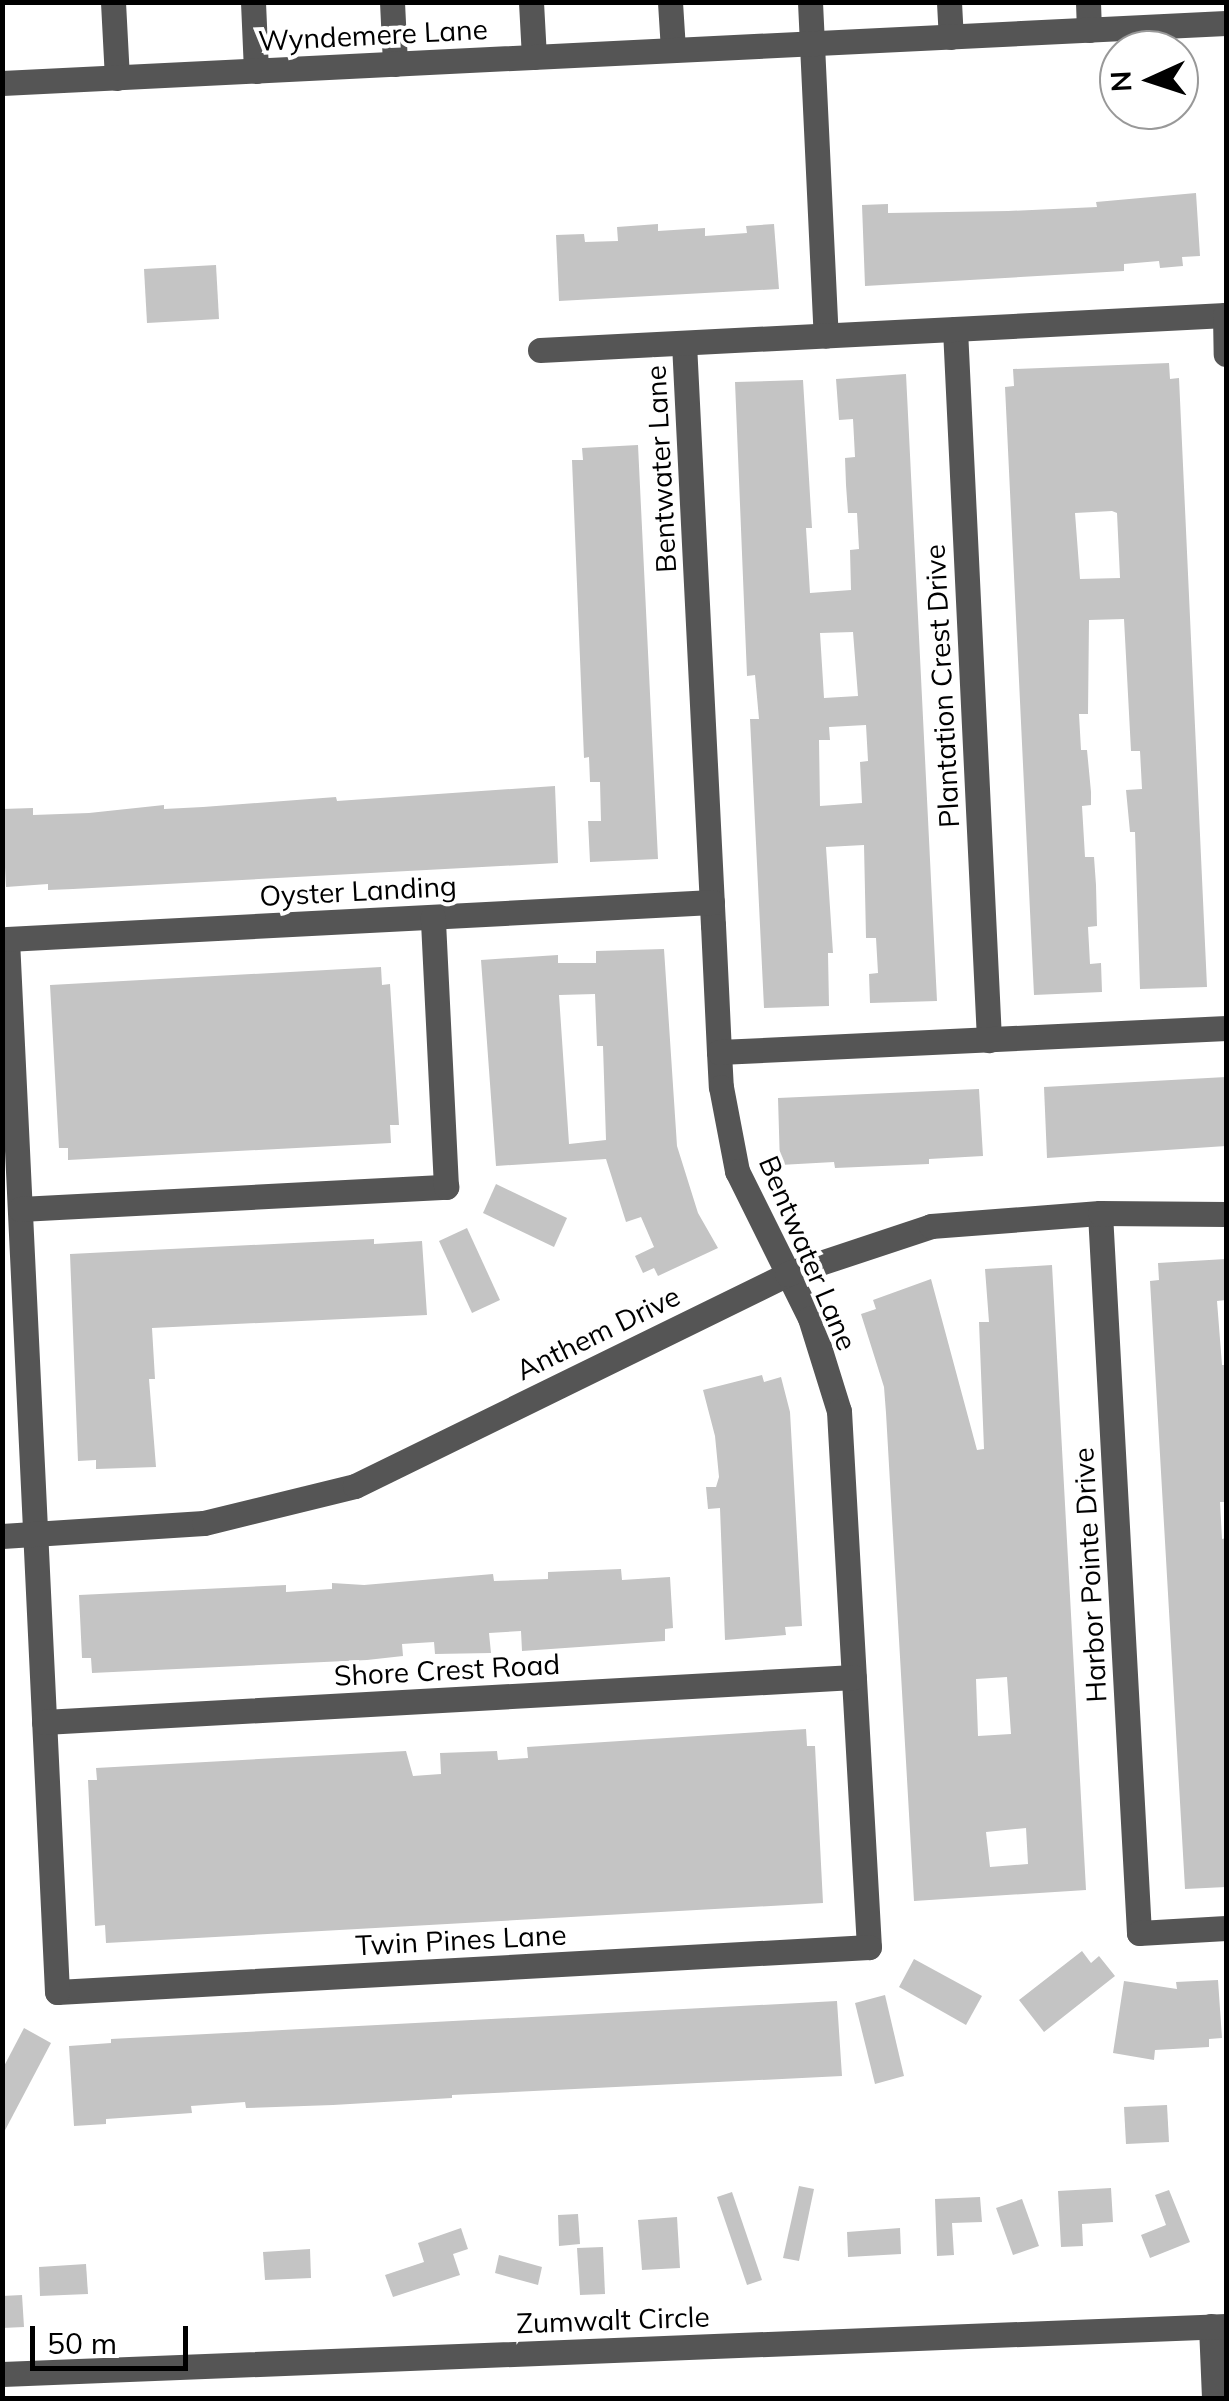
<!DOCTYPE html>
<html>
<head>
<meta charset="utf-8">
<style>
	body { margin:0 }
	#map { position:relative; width:1229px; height:2401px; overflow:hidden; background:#fff; font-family:Mulish,sans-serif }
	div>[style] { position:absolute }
	.building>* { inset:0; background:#c4c4c4 }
	.minor>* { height:25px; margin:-12.5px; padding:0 12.5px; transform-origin:12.5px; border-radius:12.5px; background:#555 }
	span { translate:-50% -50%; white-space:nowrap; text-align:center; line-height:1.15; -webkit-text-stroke:8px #fff; paint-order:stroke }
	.street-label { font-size:28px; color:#000 }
	.frame { position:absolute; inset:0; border:5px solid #000; pointer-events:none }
	.north { position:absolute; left:1099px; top:30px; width:100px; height:100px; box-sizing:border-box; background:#fff; border:2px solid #999; border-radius:50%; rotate:267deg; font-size:28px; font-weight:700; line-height:40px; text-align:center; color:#000 }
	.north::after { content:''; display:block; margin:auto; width:35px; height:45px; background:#000; clip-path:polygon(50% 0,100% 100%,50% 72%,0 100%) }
	.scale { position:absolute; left:30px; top:2326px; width:158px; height:45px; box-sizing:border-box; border:5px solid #000; border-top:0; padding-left:12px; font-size:30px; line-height:35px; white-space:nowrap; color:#000; -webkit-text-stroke:8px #fff; paint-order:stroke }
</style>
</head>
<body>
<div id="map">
	<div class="building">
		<i style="clip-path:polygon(1196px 193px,1200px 256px,1182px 257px,1183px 266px,1160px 268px,1159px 261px,1124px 264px,1124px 271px,865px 286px,862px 205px,888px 204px,888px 213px,1008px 211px,1097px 207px,1096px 202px)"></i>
		<i style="clip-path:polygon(658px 224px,658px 231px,705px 228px,705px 236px,747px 233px,746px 226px,774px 224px,779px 289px,559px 301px,556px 235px,584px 234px,585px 242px,618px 241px,617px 227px)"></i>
		<i style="clip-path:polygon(216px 265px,219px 319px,147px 323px,144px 269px)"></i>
		<i style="clip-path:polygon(evenodd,1169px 363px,1170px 379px,1179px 378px,1207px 987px,1140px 989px,1135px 832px,1130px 832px,1126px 790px,1142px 789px,1140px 751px,1131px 751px,1124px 619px,1089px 620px,1088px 714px,1079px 714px,1081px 750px,1087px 750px,1091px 792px,1091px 805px,1082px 806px,1085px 857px,1094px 857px,1096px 885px,1097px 926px,1088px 927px,1090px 964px,1101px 963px,1102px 992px,1034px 995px,1005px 387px,1014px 386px,1013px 369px,1169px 363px,1112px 511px,1117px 513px,1120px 578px,1080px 579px,1075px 513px,1112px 511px)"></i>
		<i style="clip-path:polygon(evenodd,906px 374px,937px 1001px,870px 1003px,869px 974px,878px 973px,876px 938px,866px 938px,864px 845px,826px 847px,833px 953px,828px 953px,829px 1006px,764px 1008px,750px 719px,759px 719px,755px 675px,747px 676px,735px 382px,803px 380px,812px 528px,806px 528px,810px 593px,851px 590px,850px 550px,859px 549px,857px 513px,848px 513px,846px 485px,845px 458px,855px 457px,853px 419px,839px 420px,836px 379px,906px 374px,853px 632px,858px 696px,824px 698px,820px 633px,853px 632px,906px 374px,866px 725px,868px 761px,860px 762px,862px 803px,820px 806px,819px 740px,830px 740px,829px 727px,866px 725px)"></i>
		<i style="clip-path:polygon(638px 445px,658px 859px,590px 862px,588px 821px,601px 821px,600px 782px,590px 782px,589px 757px,584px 758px,572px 460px,583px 460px,582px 448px)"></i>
		<i style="clip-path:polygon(555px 786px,558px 863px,73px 889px,48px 890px,48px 884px,6px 887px,2px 809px,33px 808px,33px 815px,89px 813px,164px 805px,164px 809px,203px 807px,336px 797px,337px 801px)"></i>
		<i style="clip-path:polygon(evenodd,664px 949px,677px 1146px,698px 1213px,718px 1248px,658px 1276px,654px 1268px,643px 1273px,635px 1256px,654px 1247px,641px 1217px,626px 1222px,606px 1159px,496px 1166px,481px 960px,558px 955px,558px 963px,596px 963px,596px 951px,664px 949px,595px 994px,597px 1046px,603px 1046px,606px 1140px,569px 1144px,559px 995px,595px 994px)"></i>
		<i style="clip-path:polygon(381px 967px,382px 985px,390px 984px,399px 1125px,390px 1125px,391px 1143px,68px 1160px,68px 1148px,59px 1148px,50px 985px)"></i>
		<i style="clip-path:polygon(1226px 1077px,1226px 1146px,1047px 1158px,1044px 1087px)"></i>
		<i style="clip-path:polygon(979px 1089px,983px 1156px,929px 1159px,929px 1164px,835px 1168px,834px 1162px,780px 1165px,778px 1098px)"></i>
		<i style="clip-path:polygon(496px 1184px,567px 1218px,554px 1247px,483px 1213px)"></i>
		<i style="clip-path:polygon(467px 1228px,500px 1300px,472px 1313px,439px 1241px)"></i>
		<i style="clip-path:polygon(374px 1239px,374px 1244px,422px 1241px,427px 1315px,152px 1328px,155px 1379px,149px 1379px,156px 1467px,96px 1469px,96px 1460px,78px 1461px,70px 1254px)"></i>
		<i style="clip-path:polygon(1226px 1259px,1226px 1300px,1217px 1301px,1222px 1365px,1226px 1365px,1226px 1502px,1220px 1502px,1222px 1539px,1226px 1538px,1226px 1887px,1185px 1889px,1150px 1281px,1159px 1280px,1158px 1263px)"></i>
		<i style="clip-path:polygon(evenodd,1052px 1265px,1086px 1890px,914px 1901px,886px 1413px,884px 1387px,861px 1314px,876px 1309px,873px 1300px,931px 1279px,977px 1450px,984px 1449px,979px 1322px,989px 1322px,985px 1269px,1052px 1265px,1007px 1677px,1011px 1734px,978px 1736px,976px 1679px,1007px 1677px,1052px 1265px,1026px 1828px,1028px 1864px,990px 1867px,986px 1832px,1026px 1828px)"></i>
		<i style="clip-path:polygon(762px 1375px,764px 1382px,781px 1377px,790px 1412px,802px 1626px,785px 1627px,786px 1635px,725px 1640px,720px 1508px,708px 1509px,706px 1487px,716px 1487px,719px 1477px,715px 1436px,703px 1390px)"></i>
		<i style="clip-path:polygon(621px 1569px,622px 1580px,670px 1577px,673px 1628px,665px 1629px,665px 1641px,522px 1651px,521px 1631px,489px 1633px,491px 1653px,435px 1654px,434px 1642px,402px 1644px,403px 1656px,367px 1660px,92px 1673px,91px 1658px,82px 1658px,79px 1595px,286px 1585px,286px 1592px,332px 1589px,332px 1583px,364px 1585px,493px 1574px,494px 1581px,548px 1579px,548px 1572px)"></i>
		<i style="clip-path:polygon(806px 1729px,807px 1746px,815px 1746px,823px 1903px,106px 1943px,105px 1925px,95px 1926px,88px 1780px,97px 1780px,96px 1768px,406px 1751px,413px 1776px,441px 1774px,440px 1753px,497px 1751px,498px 1760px,528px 1758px,527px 1747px)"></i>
		<i style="clip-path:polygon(1082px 1951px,1091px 1963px,1099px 1956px,1115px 1976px,1044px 2032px,1019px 2000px)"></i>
		<i style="clip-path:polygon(914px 1959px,982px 1996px,966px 2025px,899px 1987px)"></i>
		<i style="clip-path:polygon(1218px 1980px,1222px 2038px,1209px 2039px,1209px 2047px,1155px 2050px,1154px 2060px,1113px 2053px,1124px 1981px,1177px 1989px,1176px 1982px)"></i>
		<i style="clip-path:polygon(885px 1995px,904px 2076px,875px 2084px,855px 2003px)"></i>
		<i style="clip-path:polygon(837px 2001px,842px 2076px,452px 2095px,452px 2098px,333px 2105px,246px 2108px,245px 2102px,191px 2106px,192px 2113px,106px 2119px,106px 2124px,74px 2126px,69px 2046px,111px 2043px,111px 2039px)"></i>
		<i style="clip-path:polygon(24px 2028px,51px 2043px,2px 2136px,2px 2070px)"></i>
		<i style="clip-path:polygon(1167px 2105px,1169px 2142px,1126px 2144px,1124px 2107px)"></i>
		<i style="clip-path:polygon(799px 2186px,814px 2189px,799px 2261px,783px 2258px)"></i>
		<i style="clip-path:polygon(1111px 2188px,1113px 2222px,1082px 2224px,1083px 2246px,1061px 2247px,1058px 2191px)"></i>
		<i style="clip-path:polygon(1169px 2190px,1190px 2242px,1150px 2258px,1141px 2235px,1166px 2225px,1155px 2195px)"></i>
		<i style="clip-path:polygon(732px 2192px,762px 2280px,747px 2285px,717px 2197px)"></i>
		<i style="clip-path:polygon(980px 2197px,982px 2222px,952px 2223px,954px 2255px,937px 2256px,935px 2199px)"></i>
		<i style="clip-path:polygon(1022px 2199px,1039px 2246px,1013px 2255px,996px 2208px)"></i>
		<i style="clip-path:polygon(578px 2214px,580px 2244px,559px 2246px,558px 2215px)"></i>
		<i style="clip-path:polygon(677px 2217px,680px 2268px,642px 2270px,638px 2220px)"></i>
		<i style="clip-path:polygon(461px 2228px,468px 2249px,453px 2254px,460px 2275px,393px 2297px,385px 2275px,424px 2262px,418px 2243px)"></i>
		<i style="clip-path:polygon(900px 2228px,901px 2254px,848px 2257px,847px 2232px)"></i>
		<i style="clip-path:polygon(603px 2247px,605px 2294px,580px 2295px,577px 2248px)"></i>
		<i style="clip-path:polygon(310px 2249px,311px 2278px,265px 2280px,263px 2252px)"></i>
		<i style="clip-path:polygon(499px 2255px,542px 2267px,538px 2285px,495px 2273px)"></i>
		<i style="clip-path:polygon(86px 2264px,88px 2294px,40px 2296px,39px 2267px)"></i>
		<i style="clip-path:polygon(22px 2295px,24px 2327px,2px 2328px,2px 2296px)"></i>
	</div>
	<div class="minor">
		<i style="left:113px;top:2px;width:76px;rotate:87deg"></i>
		<i style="left:253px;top:2px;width:69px;rotate:87.5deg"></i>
		<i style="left:392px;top:2px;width:62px;rotate:87.2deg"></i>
		<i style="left:531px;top:2px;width:55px;rotate:86.9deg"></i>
		<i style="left:670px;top:2px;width:48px;rotate:86.4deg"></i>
		<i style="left:810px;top:2px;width:334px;rotate:87.3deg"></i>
		<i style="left:949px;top:2px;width:35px;rotate:87deg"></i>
		<i style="left:1088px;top:2px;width:28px;rotate:88deg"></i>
		<i style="left:2px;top:83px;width:1225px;rotate:-2.81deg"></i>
		<i style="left:955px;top:329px;width:712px;rotate:87.26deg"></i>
		<i style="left:684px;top:343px;width:583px;rotate:87.15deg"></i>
		<i style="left:713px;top:925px;width:127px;rotate:87.3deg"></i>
		<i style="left:719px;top:1052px;width:35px;rotate:87deg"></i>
		<i style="left:721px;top:1087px;width:86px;rotate:79.2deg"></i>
		<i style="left:737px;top:1171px;width:164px;rotate:63.6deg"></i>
		<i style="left:810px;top:1318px;width:97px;rotate:72.7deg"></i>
		<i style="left:839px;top:1411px;width:537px;rotate:86.8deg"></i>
		<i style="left:869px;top:1947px;width:813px;rotate:176.83deg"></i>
		<i style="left:57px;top:1992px;width:1054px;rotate:-92.72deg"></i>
		<i style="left:7px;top:939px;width:706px;rotate:-3deg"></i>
		<i style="left:540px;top:350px;width:686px;rotate:-2.92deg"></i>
		<i style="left:1225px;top:315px;width:39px;rotate:89deg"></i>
		<i style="left:719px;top:1052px;width:508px;rotate:-2.71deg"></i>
		<i style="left:20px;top:1209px;width:427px;rotate:-3deg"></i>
		<i style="left:446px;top:1187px;width:270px;rotate:-92.8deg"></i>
		<i style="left:1100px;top:1213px;width:721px;rotate:86.9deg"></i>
		<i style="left:1139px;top:1933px;width:87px;rotate:-3.3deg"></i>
		<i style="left:2px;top:1536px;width:202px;rotate:-3.7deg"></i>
		<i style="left:204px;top:1523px;width:155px;rotate:-13.8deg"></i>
		<i style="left:355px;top:1486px;width:481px;rotate:-26.1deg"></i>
		<i style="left:787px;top:1274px;width:152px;rotate:-18.4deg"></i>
		<i style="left:931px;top:1226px;width:169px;rotate:-4.4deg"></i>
		<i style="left:1100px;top:1213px;width:126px;rotate:0.5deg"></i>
		<i style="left:44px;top:1722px;width:811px;rotate:-3.18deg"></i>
		<i style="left:1211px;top:2326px;width:72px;rotate:87.6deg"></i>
		<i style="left:2px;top:2374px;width:1225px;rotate:-2.25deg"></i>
	</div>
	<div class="street-label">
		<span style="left:373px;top:35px;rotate:-3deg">Wyndemere Lane</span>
		<span style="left:661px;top:469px;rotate:-93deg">Bentwater Lane</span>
		<span style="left:942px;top:686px;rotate:-93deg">Plantation Crest Drive</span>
		<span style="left:358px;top:891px;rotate:-3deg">Oyster Landing</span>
		<span style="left:808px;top:1253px;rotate:67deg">Bentwater Lane</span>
		<span style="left:598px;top:1333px;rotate:-26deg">Anthem Drive</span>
		<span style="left:1090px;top:1575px;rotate:-93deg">Harbor Pointe Drive</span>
		<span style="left:447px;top:1670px;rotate:-3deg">Shore Crest Road</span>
		<span style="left:461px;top:1940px;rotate:-3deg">Twin Pines Lane</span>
		<span style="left:613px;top:2320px;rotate:-2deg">Zumwalt Circle</span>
	</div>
	<div class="frame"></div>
	<div class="north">N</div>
	<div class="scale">50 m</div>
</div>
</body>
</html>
